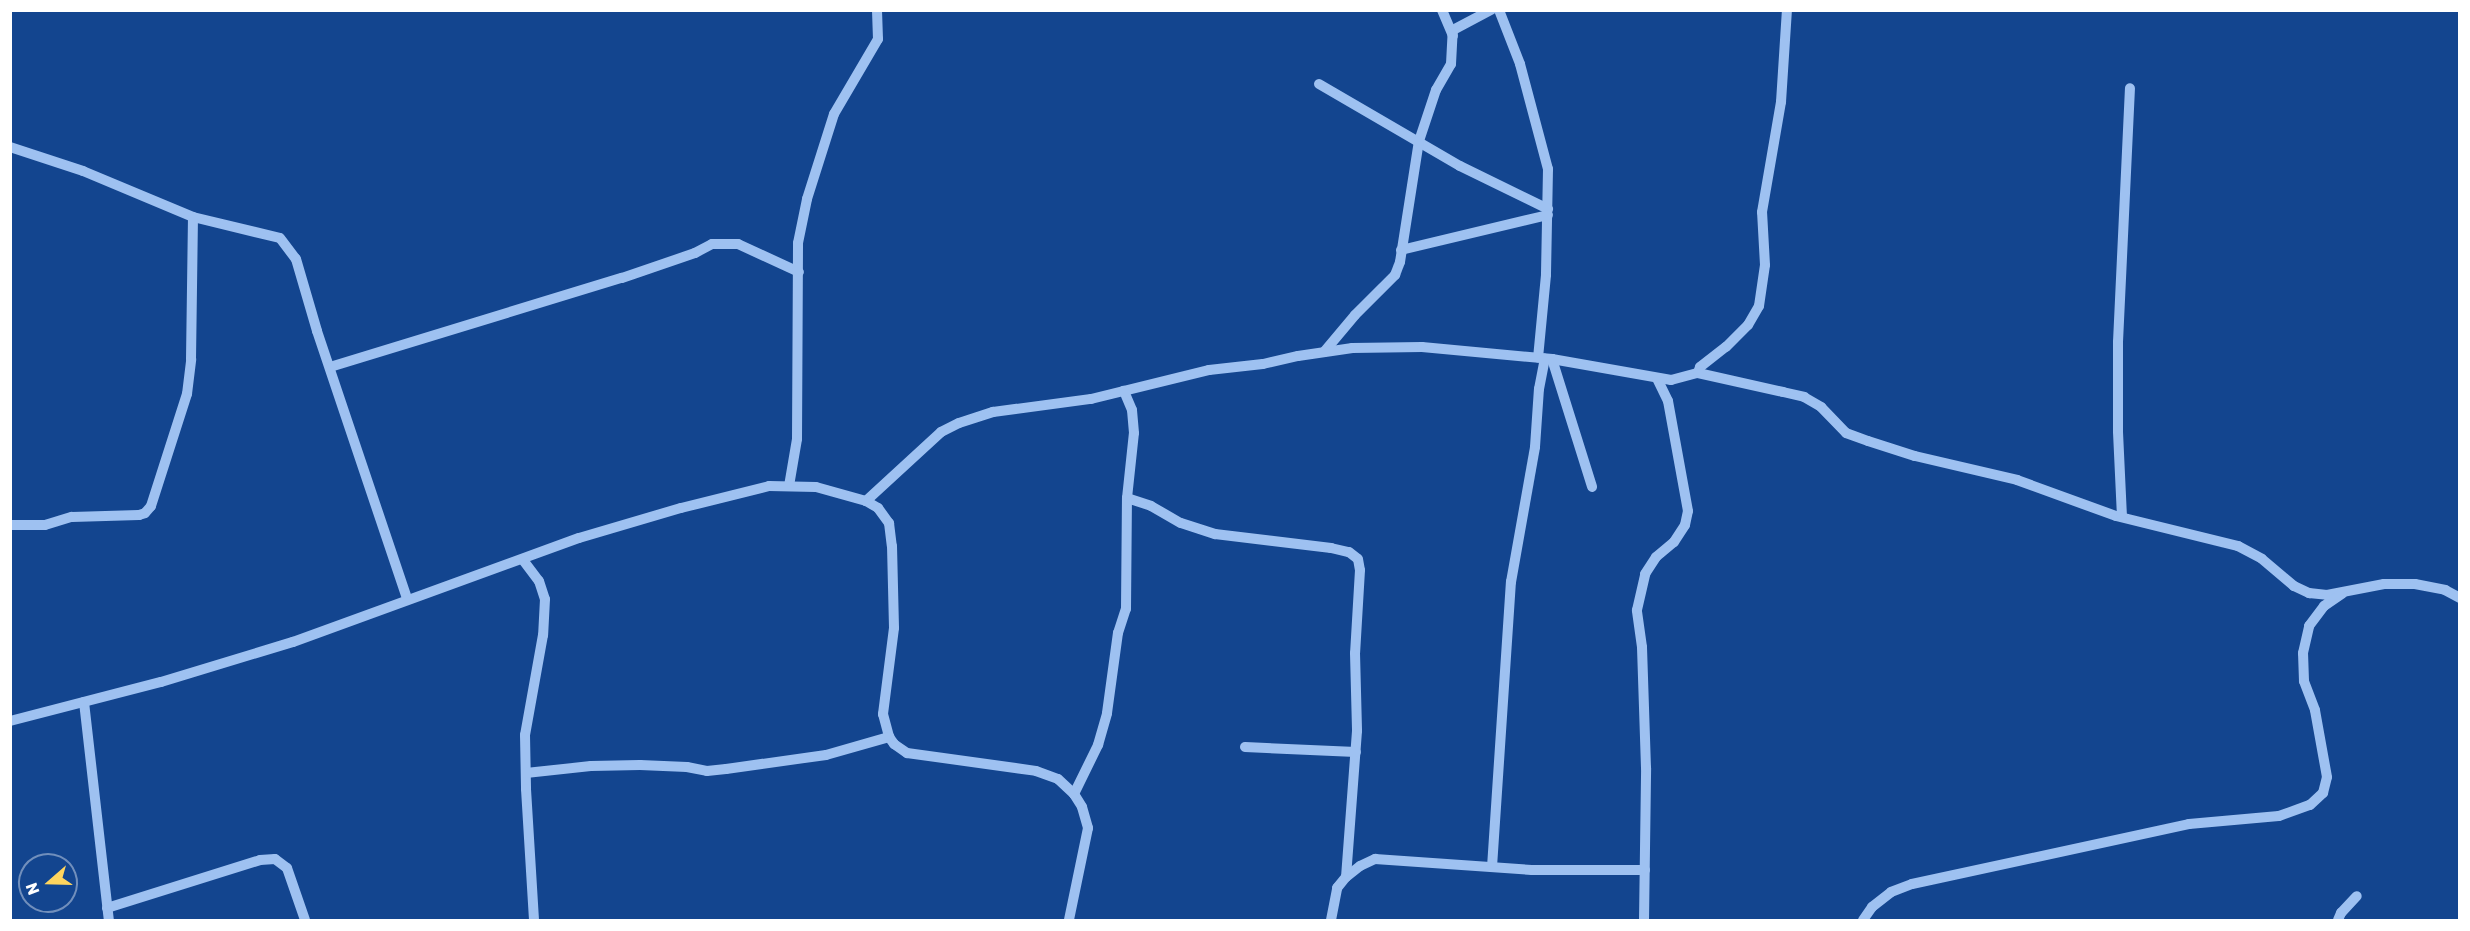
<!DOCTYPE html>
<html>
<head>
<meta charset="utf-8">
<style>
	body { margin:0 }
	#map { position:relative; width:2470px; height:931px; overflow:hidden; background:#13458f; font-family:Rubik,sans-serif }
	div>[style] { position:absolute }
	.minor>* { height:10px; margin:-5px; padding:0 5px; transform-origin:5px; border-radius:5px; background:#9ec1f1 }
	span { translate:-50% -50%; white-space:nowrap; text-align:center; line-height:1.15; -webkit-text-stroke:4.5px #13458f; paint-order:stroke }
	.frame { position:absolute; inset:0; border:12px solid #fff; pointer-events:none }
	.north { position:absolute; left:18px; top:853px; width:60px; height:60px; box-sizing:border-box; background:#13458f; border:2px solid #718fbc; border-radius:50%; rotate:250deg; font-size:16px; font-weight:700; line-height:24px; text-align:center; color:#fff }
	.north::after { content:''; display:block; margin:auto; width:21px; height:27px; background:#ffd55e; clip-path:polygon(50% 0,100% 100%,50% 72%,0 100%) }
</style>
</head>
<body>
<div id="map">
	<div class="minor">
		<i style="left:1442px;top:10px;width:28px;rotate:67deg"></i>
		<i style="left:1499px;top:10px;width:58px;rotate:68.7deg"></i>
		<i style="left:1520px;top:64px;width:109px;rotate:75.1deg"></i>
		<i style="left:1548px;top:169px;width:106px;rotate:91.1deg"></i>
		<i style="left:1546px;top:275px;width:83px;rotate:95.5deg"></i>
		<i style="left:1319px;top:84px;width:163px;rotate:30.2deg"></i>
		<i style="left:1460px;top:166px;width:98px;rotate:26deg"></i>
		<i style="left:10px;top:147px;width:77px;rotate:18.2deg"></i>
		<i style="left:83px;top:171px;width:119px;rotate:22.7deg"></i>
		<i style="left:193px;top:217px;width:89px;rotate:13.6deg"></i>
		<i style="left:280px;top:238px;width:26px;rotate:53deg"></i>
		<i style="left:296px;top:259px;width:75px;rotate:73.7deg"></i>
		<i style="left:317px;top:331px;width:283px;rotate:71.4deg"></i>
		<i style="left:1401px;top:250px;width:151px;rotate:-13.4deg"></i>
		<i style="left:1324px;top:352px;width:48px;rotate:-50deg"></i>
		<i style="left:1355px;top:315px;width:57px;rotate:-45deg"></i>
		<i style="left:1395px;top:275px;width:14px;rotate:-69deg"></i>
		<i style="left:1400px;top:262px;width:122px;rotate:-81.1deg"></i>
		<i style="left:1419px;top:141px;width:54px;rotate:-71.6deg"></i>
		<i style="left:1436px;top:90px;width:30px;rotate:-60deg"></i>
		<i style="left:1451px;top:64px;width:34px;rotate:-87deg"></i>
		<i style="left:1453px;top:30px;width:43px;rotate:-27.8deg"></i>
		<i style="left:1552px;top:359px;width:134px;rotate:72.6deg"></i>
		<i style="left:330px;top:367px;width:305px;rotate:-17deg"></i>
		<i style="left:622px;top:278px;width:77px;rotate:-18.9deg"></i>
		<i style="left:695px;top:253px;width:19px;rotate:-28deg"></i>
		<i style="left:712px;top:244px;width:26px"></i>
		<i style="left:738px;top:244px;width:67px;rotate:24.7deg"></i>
		<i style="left:1698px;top:373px;width:6px;rotate:-72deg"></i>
		<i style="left:1700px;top:367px;width:33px;rotate:-38deg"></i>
		<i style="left:1726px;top:347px;width:31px;rotate:-45deg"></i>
		<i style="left:1748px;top:325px;width:22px;rotate:-60deg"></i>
		<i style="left:1759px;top:306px;width:41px;rotate:-81.7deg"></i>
		<i style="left:1765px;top:265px;width:53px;rotate:-93.2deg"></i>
		<i style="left:1762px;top:212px;width:112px;rotate:-80.2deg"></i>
		<i style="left:1781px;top:102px;width:92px;rotate:-86.3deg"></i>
		<i style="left:789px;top:486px;width:48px;rotate:-80.3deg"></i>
		<i style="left:797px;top:439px;width:196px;rotate:-89.7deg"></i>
		<i style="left:798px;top:243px;width:45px;rotate:-78.4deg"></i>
		<i style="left:807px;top:199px;width:89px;rotate:-72.4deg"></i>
		<i style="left:834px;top:114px;width:87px;rotate:-59.6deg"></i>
		<i style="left:878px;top:39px;width:29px;rotate:-92deg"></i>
		<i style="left:1127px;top:498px;width:25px;rotate:18deg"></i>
		<i style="left:1151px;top:506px;width:34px;rotate:30deg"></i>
		<i style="left:1181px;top:523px;width:36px;rotate:18deg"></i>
		<i style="left:1215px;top:534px;width:117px;rotate:6.9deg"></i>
		<i style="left:1331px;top:548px;width:18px;rotate:13deg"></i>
		<i style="left:1349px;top:552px;width:11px;rotate:38deg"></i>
		<i style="left:1358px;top:559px;width:11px;rotate:80deg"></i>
		<i style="left:1360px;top:570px;width:83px;rotate:93.4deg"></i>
		<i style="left:1355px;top:653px;width:78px;rotate:88.5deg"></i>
		<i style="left:1357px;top:731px;width:146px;rotate:94.3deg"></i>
		<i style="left:866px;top:501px;width:102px;rotate:-42.6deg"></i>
		<i style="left:941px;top:432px;width:20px;rotate:-27deg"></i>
		<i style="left:959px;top:423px;width:36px;rotate:-18deg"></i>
		<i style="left:993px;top:412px;width:99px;rotate:-7.6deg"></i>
		<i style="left:1091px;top:399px;width:122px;rotate:-13.8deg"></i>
		<i style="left:1209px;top:370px;width:54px;rotate:-6.3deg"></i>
		<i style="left:1263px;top:364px;width:36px;rotate:-13deg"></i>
		<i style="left:1298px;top:356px;width:55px;rotate:-8.4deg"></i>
		<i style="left:1352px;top:348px;width:70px;rotate:-0.8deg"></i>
		<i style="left:1422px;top:347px;width:131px;rotate:5.3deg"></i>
		<i style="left:1552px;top:359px;width:121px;rotate:10deg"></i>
		<i style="left:1671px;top:380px;width:28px;rotate:-15deg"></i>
		<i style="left:1698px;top:373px;width:87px;rotate:12.6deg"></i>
		<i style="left:1783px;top:392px;width:22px;rotate:13deg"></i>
		<i style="left:1804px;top:397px;width:20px;rotate:30deg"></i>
		<i style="left:1821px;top:407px;width:36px;rotate:46deg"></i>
		<i style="left:1846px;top:433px;width:23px;rotate:20deg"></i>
		<i style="left:1868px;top:441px;width:49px;rotate:17.7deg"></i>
		<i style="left:1915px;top:456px;width:105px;rotate:13.2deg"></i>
		<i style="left:2017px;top:480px;width:105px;rotate:20deg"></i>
		<i style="left:2116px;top:516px;width:126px;rotate:13.8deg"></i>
		<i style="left:2238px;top:546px;width:27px;rotate:28deg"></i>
		<i style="left:2262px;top:559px;width:42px;rotate:40.2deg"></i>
		<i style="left:2294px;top:586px;width:17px;rotate:25deg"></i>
		<i style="left:2309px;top:593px;width:18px;rotate:6deg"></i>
		<i style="left:2327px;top:595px;width:58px;rotate:-10.9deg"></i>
		<i style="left:2384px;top:584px;width:31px"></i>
		<i style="left:2415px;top:584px;width:31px;rotate:11deg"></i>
		<i style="left:2445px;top:590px;width:17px;rotate:28deg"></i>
		<i style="left:2122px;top:517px;width:86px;rotate:-92.7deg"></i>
		<i style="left:2118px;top:431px;width:89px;rotate:-90deg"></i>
		<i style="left:2118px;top:342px;width:254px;rotate:-87.3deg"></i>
		<i style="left:10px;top:525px;width:35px"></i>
		<i style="left:45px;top:525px;width:28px;rotate:-17deg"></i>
		<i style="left:72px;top:517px;width:67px;rotate:-1.7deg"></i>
		<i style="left:139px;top:515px;width:6px;rotate:-18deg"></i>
		<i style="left:145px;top:513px;width:9px;rotate:-49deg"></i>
		<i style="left:151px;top:506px;width:118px;rotate:-72.2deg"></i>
		<i style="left:187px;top:394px;width:35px;rotate:-83deg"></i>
		<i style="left:191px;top:359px;width:142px;rotate:-89.2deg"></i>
		<i style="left:523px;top:560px;width:26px;rotate:53deg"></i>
		<i style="left:539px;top:581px;width:19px;rotate:72deg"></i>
		<i style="left:545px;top:599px;width:36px;rotate:93deg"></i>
		<i style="left:543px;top:635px;width:102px;rotate:100.2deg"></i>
		<i style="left:525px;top:735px;width:54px;rotate:88.9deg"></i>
		<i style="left:526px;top:789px;width:131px;rotate:86.5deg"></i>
		<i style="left:84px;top:702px;width:219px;rotate:83.5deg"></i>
		<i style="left:10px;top:721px;width:156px;rotate:-14.5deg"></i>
		<i style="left:161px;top:682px;width:138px;rotate:-16.9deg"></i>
		<i style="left:293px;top:642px;width:304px;rotate:-20deg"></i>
		<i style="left:579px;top:538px;width:106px;rotate:-16.4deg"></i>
		<i style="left:681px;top:508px;width:91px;rotate:-14deg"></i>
		<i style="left:769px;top:486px;width:47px;rotate:1.2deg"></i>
		<i style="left:816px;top:487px;width:52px;rotate:15.6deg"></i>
		<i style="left:866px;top:501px;width:14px;rotate:30deg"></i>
		<i style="left:878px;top:508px;width:19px;rotate:54deg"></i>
		<i style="left:889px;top:523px;width:23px;rotate:83deg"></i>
		<i style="left:892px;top:546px;width:82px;rotate:88.6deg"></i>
		<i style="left:894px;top:628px;width:87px;rotate:97.3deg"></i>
		<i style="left:883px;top:714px;width:24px;rotate:75deg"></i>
		<i style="left:889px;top:737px;width:9px;rotate:54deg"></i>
		<i style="left:894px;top:744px;width:16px;rotate:35deg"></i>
		<i style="left:907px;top:753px;width:130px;rotate:7.9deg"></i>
		<i style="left:1036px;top:771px;width:23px;rotate:20deg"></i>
		<i style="left:1058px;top:779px;width:22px;rotate:43deg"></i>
		<i style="left:1074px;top:794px;width:15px;rotate:58deg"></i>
		<i style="left:1082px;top:807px;width:22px;rotate:74deg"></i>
		<i style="left:1088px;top:828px;width:94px;rotate:101.7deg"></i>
		<i style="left:1245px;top:747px;width:111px;rotate:2.6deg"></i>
		<i style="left:526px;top:773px;width:65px;rotate:-6.1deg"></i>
		<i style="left:591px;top:766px;width:49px;rotate:-1.2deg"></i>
		<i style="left:640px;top:765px;width:47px;rotate:2.4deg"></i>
		<i style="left:687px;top:767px;width:20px;rotate:11deg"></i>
		<i style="left:707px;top:771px;width:19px;rotate:-6deg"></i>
		<i style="left:726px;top:769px;width:101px;rotate:-8deg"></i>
		<i style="left:826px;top:755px;width:66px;rotate:-15.9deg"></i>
		<i style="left:1074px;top:794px;width:55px;rotate:-63.9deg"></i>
		<i style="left:1098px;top:745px;width:33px;rotate:-74deg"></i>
		<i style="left:1107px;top:713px;width:81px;rotate:-82.2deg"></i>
		<i style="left:1118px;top:633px;width:25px;rotate:-72deg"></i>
		<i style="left:1126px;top:609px;width:111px;rotate:-89.5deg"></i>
		<i style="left:1127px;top:498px;width:65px;rotate:-83.9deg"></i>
		<i style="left:1134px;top:433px;width:23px;rotate:-95deg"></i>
		<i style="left:1132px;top:410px;width:21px;rotate:-113deg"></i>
		<i style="left:1492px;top:867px;width:286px;rotate:-86.2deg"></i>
		<i style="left:1511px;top:582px;width:137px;rotate:-79.9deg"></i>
		<i style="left:1535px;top:447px;width:58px;rotate:-86.1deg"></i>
		<i style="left:1539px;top:389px;width:31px;rotate:-79deg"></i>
		<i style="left:107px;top:908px;width:160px;rotate:-17.4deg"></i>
		<i style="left:260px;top:860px;width:15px;rotate:-4deg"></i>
		<i style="left:275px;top:859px;width:15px;rotate:37deg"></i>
		<i style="left:287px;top:868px;width:55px;rotate:70.9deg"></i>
		<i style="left:1331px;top:920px;width:33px;rotate:-79deg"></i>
		<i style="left:1337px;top:888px;width:14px;rotate:-51deg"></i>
		<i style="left:1346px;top:877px;width:18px;rotate:-38deg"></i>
		<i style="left:1360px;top:866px;width:17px;rotate:-25deg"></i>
		<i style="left:1375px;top:859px;width:157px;rotate:4deg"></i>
		<i style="left:1532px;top:870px;width:113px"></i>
		<i style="left:1644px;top:920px;width:152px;rotate:-89.2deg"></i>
		<i style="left:1646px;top:768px;width:121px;rotate:-91.9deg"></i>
		<i style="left:1642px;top:647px;width:37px;rotate:-98deg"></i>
		<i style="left:1637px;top:610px;width:37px;rotate:-77deg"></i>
		<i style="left:1645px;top:574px;width:20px;rotate:-57deg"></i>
		<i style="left:1656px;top:557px;width:23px;rotate:-40deg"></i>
		<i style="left:1674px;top:542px;width:20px;rotate:-57deg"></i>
		<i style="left:1685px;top:525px;width:14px;rotate:-78deg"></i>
		<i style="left:1688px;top:511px;width:112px;rotate:-100.3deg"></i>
		<i style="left:1668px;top:401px;width:25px;rotate:-116deg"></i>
		<i style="left:1863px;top:920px;width:16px;rotate:-55deg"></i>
		<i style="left:1872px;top:907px;width:24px;rotate:-38deg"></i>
		<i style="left:1891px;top:892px;width:22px;rotate:-21deg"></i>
		<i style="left:1912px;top:884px;width:283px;rotate:-12.2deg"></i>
		<i style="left:2189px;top:824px;width:90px;rotate:-5.1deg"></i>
		<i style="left:2279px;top:816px;width:33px;rotate:-20deg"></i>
		<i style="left:2310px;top:805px;width:18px;rotate:-43deg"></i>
		<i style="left:2323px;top:793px;width:16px;rotate:-76deg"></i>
		<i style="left:2327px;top:777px;width:68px;rotate:-100.2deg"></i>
		<i style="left:2315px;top:710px;width:31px;rotate:-111deg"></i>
		<i style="left:2304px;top:681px;width:28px;rotate:-92deg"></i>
		<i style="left:2303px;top:653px;width:28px;rotate:-77deg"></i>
		<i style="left:2309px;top:626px;width:25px;rotate:-53deg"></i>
		<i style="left:2324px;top:606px;width:22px;rotate:-34deg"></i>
		<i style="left:2338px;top:920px;width:8px;rotate:-67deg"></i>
		<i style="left:2341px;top:913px;width:23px;rotate:-47deg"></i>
	</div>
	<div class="frame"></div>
	<div class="north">N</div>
</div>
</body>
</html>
